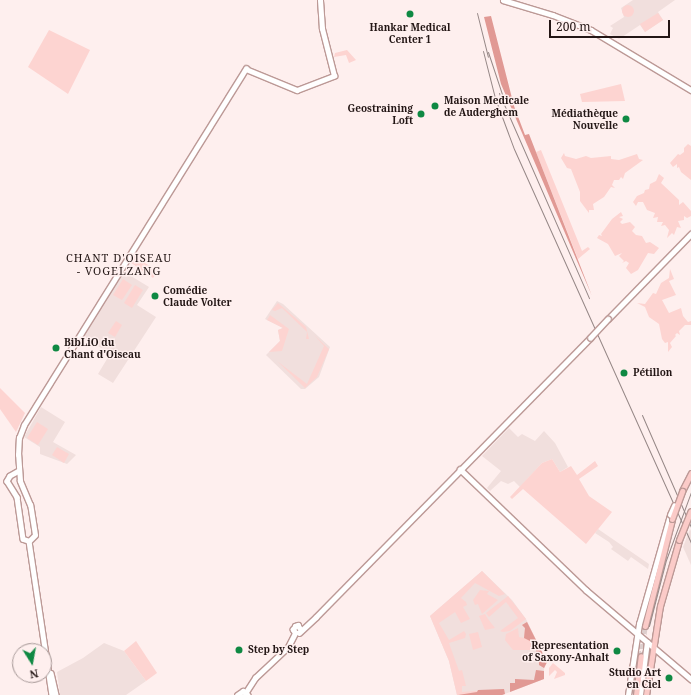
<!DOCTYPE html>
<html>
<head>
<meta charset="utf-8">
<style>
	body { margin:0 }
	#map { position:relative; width:691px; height:695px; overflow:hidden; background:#feefee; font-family:"Noto Serif",serif }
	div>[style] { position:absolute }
	.built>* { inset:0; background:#f1dfdd }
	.green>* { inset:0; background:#fdd4d1 }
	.round { border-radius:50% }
	.forest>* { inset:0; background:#e19994 }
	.primary-tunnel>* { height:5px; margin-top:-2.5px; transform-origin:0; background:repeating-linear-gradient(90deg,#ddcecd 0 5px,transparent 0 7.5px) }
	.roads { filter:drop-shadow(1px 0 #bc9996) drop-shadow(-1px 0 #bc9996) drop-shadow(0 1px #bc9996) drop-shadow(0 -1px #bc9996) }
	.secondary>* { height:4.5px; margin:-2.25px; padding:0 2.25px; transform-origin:2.25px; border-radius:2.25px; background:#fff }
	.primary>* { height:5px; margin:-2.5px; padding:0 2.5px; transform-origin:2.5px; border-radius:2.5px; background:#fbcbc8 }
	.tram>* { height:1px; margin:-0.5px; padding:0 0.5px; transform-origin:0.5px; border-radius:0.5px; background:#958786 }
	.rail>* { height:1px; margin:-0.5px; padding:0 0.5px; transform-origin:0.5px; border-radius:0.5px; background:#958786 }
	.bridges { filter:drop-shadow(1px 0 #bc9996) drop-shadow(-1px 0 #bc9996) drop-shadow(0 1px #bc9996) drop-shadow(0 -1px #bc9996) }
	.secondary-bridge>* { height:4.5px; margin:-2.25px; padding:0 2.25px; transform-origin:2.25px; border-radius:2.25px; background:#fff }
	.primary-bridge>* { height:5px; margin:-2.5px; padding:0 2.5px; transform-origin:2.5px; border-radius:2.5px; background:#fbcbc8 }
	.dots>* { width:11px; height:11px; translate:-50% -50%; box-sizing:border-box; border:2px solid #feefee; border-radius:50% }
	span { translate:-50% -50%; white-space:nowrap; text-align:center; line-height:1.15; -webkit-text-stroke:3px #feefee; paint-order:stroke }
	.poi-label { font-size:10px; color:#231615; font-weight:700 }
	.left { translate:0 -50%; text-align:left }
	.right { translate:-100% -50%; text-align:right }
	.neighbourhood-label { font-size:11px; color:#231615; letter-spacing:1px }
	.north { position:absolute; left:12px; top:643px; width:40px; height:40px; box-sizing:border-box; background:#feefee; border:1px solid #a69897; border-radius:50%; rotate:169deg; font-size:11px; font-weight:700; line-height:16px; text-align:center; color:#231615 }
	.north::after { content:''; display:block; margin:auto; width:14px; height:18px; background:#0f8943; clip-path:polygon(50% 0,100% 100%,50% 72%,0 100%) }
	.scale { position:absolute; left:549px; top:20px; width:121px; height:18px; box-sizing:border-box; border:2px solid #231615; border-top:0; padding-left:5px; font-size:12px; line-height:14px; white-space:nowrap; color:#231615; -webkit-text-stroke:3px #feefee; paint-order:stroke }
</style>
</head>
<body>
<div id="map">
	<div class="built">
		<i style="clip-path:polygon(633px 0,675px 0,658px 12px,663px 20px,645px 32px,640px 25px,619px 39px,610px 34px,613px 28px,610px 26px,624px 17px,621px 8px)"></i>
		<i style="clip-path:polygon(126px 273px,149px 287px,137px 305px,156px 317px,113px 383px,98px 374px,110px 354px,83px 336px,120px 274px)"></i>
		<i style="clip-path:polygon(277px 301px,283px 304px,330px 347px,319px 377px,305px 389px,301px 389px,266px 355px,280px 341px,278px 330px,283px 328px,265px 319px)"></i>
		<i style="clip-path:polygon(41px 407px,65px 422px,53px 442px,76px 455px,67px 464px,40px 454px,40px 447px,24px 437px)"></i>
		<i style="clip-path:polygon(509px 428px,518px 437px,522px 434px,535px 441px,544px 431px,555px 443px,568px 467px,560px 472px,552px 459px,542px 463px,520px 487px,514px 481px,508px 484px,501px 481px,490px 491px,487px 488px,501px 471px,482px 456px)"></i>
		<i style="clip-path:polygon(598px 529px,649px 564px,648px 569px,631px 557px,628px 561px,611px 549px,613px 547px,609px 542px,595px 533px)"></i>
		<i style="clip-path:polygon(690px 529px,691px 531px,691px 565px,683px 547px)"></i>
		<i style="clip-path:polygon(482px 571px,512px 600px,526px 619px,547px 662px,544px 669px,544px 679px,502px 695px,457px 695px,449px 661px,430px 616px)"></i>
		<i style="clip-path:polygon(104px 643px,124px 651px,146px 681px,126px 695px,60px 695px,57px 672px,83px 658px)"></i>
	</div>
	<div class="green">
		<i class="round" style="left:622px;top:5px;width:12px;height:12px"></i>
		<i style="clip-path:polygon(658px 13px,663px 20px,645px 32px,640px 24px)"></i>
		<i style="clip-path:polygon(49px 30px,90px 50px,68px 94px,28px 67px)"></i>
		<i style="clip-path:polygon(347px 50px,356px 60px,349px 63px,346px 55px,334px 57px,335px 53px)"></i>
		<i style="clip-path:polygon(621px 84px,625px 101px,582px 102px,580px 94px)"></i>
		<i style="clip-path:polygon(688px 144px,691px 146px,691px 180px,681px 172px,679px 167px,677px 168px,677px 164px,673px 167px,670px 163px,678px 154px,680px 155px,684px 152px,684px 148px)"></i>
		<i style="clip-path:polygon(541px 150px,582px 251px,588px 247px,590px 249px,578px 259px,536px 152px)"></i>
		<i style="clip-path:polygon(564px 153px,565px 156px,576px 159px,586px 156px,591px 158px,611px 156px,611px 159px,619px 160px,637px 154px,639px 159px,643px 160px,625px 173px,623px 179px,621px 177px,619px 180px,614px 180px,612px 185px,615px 188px,611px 187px,604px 197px,593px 204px,594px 210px,589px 210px,589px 213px,580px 201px,580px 192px,571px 169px,567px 168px,561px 158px)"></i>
		<i style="clip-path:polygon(659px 174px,664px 178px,661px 183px,679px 200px,679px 205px,683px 202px,691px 211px,691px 216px,687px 218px,684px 216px,684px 220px,678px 221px,681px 228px,677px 227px,674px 235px,672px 233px,667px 238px,669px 230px,665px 225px,661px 226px,663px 222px,657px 222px,658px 217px,653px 218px,655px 213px,647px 210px,643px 202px,638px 202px,636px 206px,633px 202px,637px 196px,644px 193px,645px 190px,649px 189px,650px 184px,656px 181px)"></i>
		<i style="clip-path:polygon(621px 212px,623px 216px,619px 217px,623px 219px,620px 222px,622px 224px,630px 222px,635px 227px,632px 231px,636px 235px,642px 236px,646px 243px,650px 242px,659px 248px,654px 254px,648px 253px,638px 270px,631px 274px,626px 268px,629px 263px,626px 261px,622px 263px,624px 261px,619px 256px,622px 253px,615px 256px,608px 244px,597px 238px,599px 235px,602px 236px,601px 234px,612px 219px)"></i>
		<i style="clip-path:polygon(132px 255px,158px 271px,153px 278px,130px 262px)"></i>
		<i style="clip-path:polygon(670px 269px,674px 279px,669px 281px,676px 295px,662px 300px,669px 313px,681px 308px,683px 316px,688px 322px,691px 321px,691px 325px,685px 325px,679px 331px,680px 335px,677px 333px,675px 335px,676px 336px,670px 343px,672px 347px,668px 352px,668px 342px,665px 343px,662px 339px,659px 324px,649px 317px,645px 307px,637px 303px,645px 304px,653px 293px,656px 294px,661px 283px,669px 278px)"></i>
		<i style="clip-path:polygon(123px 279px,132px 285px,122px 300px,113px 295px)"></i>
		<i style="clip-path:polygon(135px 285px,143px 290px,132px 308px,124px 303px)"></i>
		<i style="clip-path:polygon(278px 303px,306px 327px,309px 339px,306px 339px,307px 332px,282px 308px,275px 311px,272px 310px)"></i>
		<i style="clip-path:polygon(270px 315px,289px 329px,282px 351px,269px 352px,280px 341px,278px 330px,283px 328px,267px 320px)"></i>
		<i style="clip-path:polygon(116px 321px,122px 325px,115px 337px,108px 333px)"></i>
		<i style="clip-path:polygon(314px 335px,329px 349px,317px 377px,305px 388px,277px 361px,307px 384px,324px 346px)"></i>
		<i style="clip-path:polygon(0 388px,25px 413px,16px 432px,0 409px)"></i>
		<i style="clip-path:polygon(37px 422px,48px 429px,38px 445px,27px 438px)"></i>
		<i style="clip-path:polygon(57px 447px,69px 454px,64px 463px,52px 455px)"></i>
		<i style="clip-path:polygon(552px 459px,560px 472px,571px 466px,577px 475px,595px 461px,598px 466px,579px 479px,589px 496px,612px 512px,586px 544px,523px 489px,512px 499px,510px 497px,542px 463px)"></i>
		<i style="clip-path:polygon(482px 571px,505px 594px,499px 596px,475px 583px,461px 598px,466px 602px,467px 605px,463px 607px,470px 619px,461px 623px,455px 612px,458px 610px,439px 623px,449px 640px,464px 631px,466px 634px,465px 638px,449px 643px,459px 671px,462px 670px,466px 686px,462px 686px,462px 692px,504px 689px,505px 694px,457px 695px,449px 661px,430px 616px)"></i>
		<i style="clip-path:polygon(480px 590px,489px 591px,487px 594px,498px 600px,482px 614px,478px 604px,475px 605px,473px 600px)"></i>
		<i style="clip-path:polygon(508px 596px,526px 619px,510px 631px,503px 632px,500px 631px,518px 618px,506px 602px,489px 617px,486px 613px)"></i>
		<i style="clip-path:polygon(485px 614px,488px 619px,495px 628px,485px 630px,479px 616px)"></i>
		<i style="clip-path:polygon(527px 622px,547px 662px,544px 668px,539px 665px,537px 650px,513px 650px,505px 640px,506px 634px,518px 628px,519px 637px,524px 638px,525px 628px,522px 625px)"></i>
		<i style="clip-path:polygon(478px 632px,482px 647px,473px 650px,469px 634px)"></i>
		<i style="clip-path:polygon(136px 641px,157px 673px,146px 681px,124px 651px)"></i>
		<i style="clip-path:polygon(553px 663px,565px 673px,565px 675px,554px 679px,557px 672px,555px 670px,549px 676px,549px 668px)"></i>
	</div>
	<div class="forest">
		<i style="clip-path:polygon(491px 16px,514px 106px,525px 135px,529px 134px,592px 296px,501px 84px,484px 17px)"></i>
		<i style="clip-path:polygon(527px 622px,547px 662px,544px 668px,539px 665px,539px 657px,532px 642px,524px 638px,525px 628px,522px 625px)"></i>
		<i style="clip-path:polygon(536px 670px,544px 671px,544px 679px,510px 692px,510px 683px,515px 683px,515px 679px,534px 680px)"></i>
		<i style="clip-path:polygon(504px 689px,505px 694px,502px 695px,458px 695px,477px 692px,478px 690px)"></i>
	</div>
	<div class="primary-tunnel">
		<i style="left:641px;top:656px;width:30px;rotate:-82deg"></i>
	</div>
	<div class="roads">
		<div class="secondary">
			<i style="left:503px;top:0;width:52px;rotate:16.7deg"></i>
			<i style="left:553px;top:15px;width:41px;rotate:21.5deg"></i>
			<i style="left:591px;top:30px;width:117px;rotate:31deg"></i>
			<i style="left:608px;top:319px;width:119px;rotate:-45.7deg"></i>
			<i style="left:460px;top:469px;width:175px;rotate:43.8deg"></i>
			<i style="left:586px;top:590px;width:138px;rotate:40.3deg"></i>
			<i style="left:19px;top:471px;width:10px;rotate:151deg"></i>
			<i style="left:10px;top:476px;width:6px;rotate:121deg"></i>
			<i style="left:7px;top:481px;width:19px;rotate:58deg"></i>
			<i style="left:17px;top:497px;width:42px;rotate:81.9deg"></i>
			<i style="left:23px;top:539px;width:6px;rotate:18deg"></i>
			<i style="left:29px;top:541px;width:8px;rotate:-45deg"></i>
			<i style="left:35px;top:535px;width:30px;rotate:-99deg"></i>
			<i style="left:30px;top:505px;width:26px;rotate:-113deg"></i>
			<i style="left:20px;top:481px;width:26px;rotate:-94deg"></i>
			<i style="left:18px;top:455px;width:17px;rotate:-87deg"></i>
			<i style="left:19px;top:438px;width:14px;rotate:-69deg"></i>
			<i style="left:24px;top:425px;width:420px;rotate:-58.1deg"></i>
			<i style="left:246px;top:69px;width:55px;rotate:22.4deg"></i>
			<i style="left:297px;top:90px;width:40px;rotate:-21deg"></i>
			<i style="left:334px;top:76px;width:49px;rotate:-104.3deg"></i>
			<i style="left:322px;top:29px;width:29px;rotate:-94deg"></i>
			<i style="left:29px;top:541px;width:156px;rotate:81.5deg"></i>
			<i style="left:295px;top:633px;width:4px;rotate:-124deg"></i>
			<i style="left:293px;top:630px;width:4px;rotate:-63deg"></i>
			<i style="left:295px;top:626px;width:3px;rotate:-18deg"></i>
			<i style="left:298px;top:625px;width:6px;rotate:59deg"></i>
			<i style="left:51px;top:673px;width:23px;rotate:77deg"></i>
			<i style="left:246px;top:692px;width:17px;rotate:-57deg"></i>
			<i style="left:255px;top:678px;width:45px;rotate:-43.2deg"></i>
			<i style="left:288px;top:647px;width:16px;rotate:-63deg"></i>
			<i style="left:295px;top:633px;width:4px"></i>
			<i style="left:299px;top:633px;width:23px;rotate:-43deg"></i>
			<i style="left:316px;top:617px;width:391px;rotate:-45.5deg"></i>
			<i style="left:237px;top:695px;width:7px;rotate:-34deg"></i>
			<i style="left:243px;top:691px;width:6px;rotate:39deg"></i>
			<i style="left:628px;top:695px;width:72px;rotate:-81.2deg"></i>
			<i style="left:639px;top:624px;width:113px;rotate:-74.1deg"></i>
			<i style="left:640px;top:695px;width:53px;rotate:-82.5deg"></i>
		</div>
		<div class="primary">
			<i style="left:682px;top:491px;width:20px;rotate:-63deg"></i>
			<i style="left:645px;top:626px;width:110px;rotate:-75.8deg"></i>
			<i style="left:636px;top:695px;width:39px;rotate:-83deg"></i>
			<i style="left:646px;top:695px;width:90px;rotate:-81.1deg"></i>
			<i style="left:660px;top:606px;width:69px;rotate:-73.9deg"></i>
		</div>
	</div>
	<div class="tram">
		<i style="left:649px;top:626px;width:68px;rotate:-75.6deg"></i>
		<i style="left:666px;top:560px;width:72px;rotate:-69.8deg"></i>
	</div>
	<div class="rail">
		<i style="left:477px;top:13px;width:45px;rotate:76deg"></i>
		<i style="left:483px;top:51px;width:49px;rotate:75.7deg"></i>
		<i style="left:495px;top:98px;width:54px;rotate:69.6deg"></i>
		<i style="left:514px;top:149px;width:432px;rotate:65.8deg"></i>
		<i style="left:488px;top:52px;width:47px;rotate:71.6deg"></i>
		<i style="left:499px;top:93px;width:224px;rotate:66.3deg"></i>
		<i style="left:642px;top:415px;width:122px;rotate:66.4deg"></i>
	</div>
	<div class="bridges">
		<div class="secondary-bridge">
			<i style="left:590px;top:338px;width:26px;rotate:-47deg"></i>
			<i style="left:670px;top:515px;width:10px;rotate:-66deg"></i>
		</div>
		<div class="primary-bridge">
			<i style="left:672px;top:519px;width:30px;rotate:-70deg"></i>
			<i style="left:679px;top:540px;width:31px;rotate:-68deg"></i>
		</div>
	</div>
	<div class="dots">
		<i style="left:410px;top:14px;background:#0f8943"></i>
		<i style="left:435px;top:106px;background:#0f8943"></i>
		<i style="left:421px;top:114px;background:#0f8943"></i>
		<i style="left:626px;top:119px;background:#0f8943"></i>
		<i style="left:155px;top:296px;background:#0f8943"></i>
		<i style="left:56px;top:348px;background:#0f8943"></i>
		<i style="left:624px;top:373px;background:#0f8943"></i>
		<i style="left:239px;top:650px;background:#0f8943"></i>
		<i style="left:617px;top:651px;background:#0f8943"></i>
		<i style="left:669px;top:678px;background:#0f8943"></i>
	</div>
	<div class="poi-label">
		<span style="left:410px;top:33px">Hankar Medical<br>Center 1</span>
		<span class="left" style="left:444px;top:106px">Maison Medicale<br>de Auderghem</span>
		<span class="right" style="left:413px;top:114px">Geostraining<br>Loft</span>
		<span class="right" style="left:618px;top:119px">Médiathèque<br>Nouvelle</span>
		<span class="left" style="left:163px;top:296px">Comédie<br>Claude Volter</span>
		<span class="left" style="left:64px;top:348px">BibLiO du<br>Chant d'Oiseau</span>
		<span class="left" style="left:633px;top:373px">Pétillon</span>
		<span class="right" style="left:609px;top:651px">Representation<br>of Saxony-Anhalt</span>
		<span class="left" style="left:248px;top:650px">Step by Step</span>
		<span class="right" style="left:661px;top:678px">Studio Art<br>en Ciel</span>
	</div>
	<div class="neighbourhood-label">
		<span style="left:119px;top:265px">CHANT D'OISEAU<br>- VOGELZANG</span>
	</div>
	<div class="north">N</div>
	<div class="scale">200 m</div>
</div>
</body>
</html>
